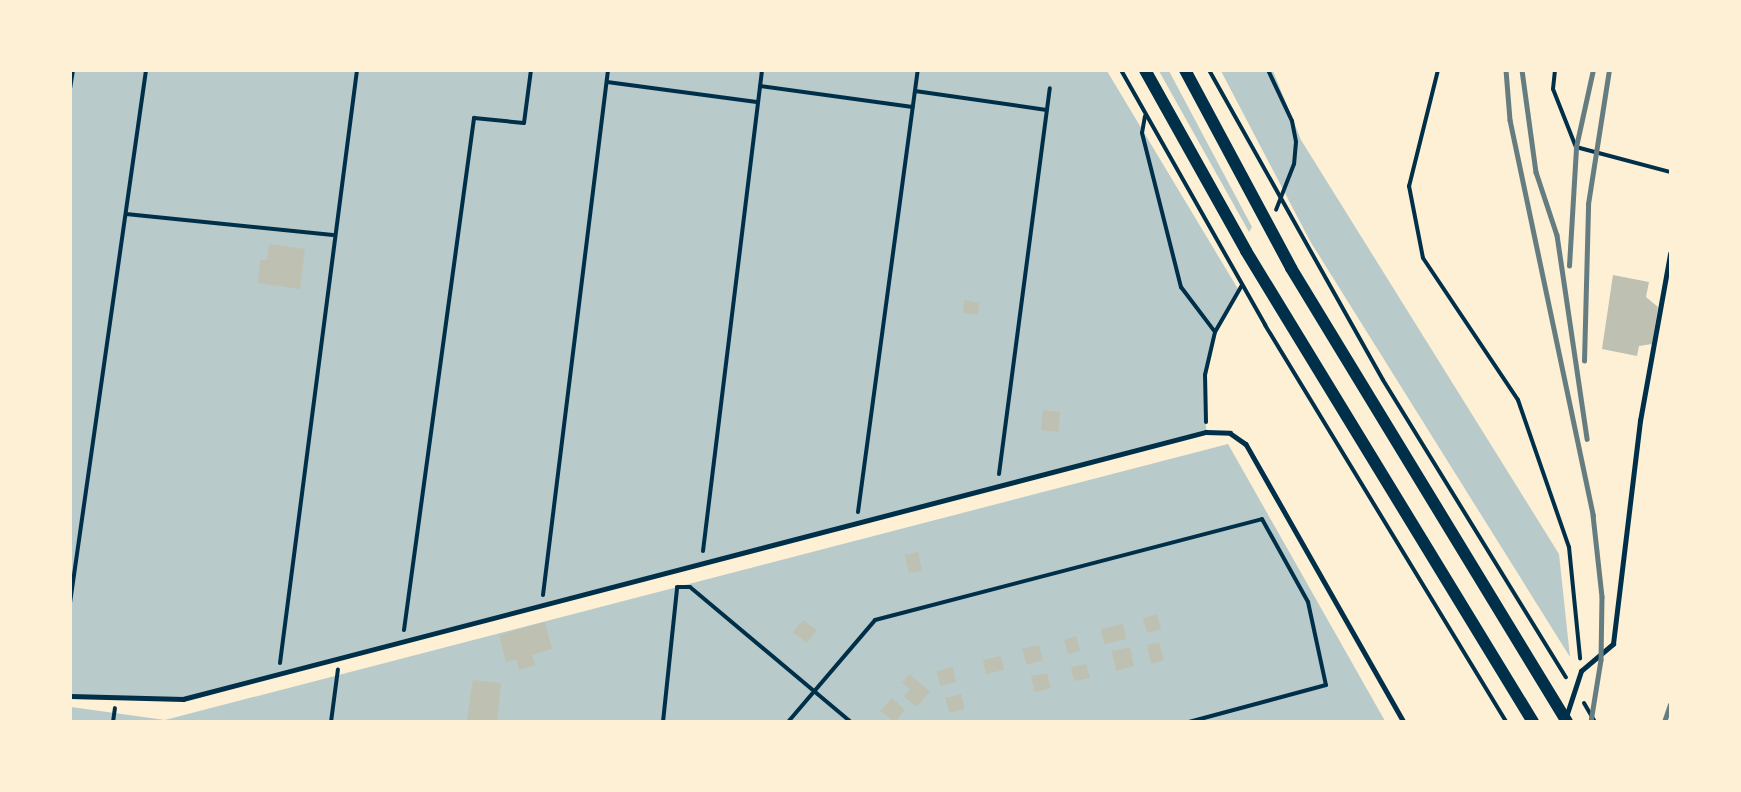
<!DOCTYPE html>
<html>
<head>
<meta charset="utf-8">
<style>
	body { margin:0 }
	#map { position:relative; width:1741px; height:792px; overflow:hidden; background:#fdf0d5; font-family:"Nunito Sans",sans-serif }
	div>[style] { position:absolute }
	.green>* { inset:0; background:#b9caca }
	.building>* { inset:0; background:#bec0b2 }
	.path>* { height:4px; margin:-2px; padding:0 2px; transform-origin:2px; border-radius:2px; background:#003049 }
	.service>* { height:4.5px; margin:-2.25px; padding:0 2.25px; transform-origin:2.25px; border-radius:2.25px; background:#003049 }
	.secondary>* { height:12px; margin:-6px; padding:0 6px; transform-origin:6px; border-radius:6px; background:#003049 }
	.rail>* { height:4.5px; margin:-2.25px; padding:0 2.25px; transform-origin:2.25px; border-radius:2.25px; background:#657d81 }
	span { translate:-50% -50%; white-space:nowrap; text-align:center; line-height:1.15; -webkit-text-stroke:5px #fdf0d5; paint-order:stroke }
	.frame { position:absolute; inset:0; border:72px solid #fdf0d5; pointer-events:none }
</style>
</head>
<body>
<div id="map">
	<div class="green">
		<i style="clip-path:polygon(71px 71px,1107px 71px,1238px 289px,1215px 332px,1205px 375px,1206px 432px,183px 699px,71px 696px)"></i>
		<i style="clip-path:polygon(1159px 71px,1169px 71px,1252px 227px,1249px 232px)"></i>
		<i style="clip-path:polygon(1221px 71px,1273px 71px,1301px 140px,1559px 554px,1570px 657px,1310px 241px)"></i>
		<i style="clip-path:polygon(1228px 444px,1385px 721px,71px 722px,71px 707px,165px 720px)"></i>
	</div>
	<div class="building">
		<i style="clip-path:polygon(269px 244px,305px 249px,300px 289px,258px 283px,260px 260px,267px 260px)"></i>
		<i style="clip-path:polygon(1613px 275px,1649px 282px,1646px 297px,1658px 307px,1652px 344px,1639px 346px,1637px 356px,1602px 349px)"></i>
		<i style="clip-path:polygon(964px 300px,979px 303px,978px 315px,963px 313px)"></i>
		<i style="clip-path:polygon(1043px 410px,1060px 412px,1058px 432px,1041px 430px)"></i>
		<i style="clip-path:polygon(918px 552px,922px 571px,909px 573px,905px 555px)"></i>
		<i style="clip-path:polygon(1157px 614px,1161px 629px,1147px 633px,1143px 618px)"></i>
		<i style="clip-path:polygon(803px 620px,817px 630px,807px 643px,793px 632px)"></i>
		<i style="clip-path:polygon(545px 622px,552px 649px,532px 655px,535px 665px,519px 670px,516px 659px,506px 662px,499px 635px)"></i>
		<i style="clip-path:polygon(1123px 624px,1126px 639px,1104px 644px,1101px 629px)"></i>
		<i style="clip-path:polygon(1076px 636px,1080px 651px,1068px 654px,1064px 640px)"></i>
		<i style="clip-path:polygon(1159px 642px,1164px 660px,1151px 664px,1147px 645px)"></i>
		<i style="clip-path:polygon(1039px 645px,1043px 660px,1027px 665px,1022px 649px)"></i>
		<i style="clip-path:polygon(1130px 647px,1134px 666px,1116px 671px,1112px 651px)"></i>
		<i style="clip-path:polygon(1001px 656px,1004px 670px,986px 674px,983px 660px)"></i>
		<i style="clip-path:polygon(1086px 664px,1090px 678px,1074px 681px,1071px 667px)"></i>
		<i style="clip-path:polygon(953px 667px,956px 682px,940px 686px,937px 671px)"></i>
		<i style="clip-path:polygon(1047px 673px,1051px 688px,1035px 692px,1031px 676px)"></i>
		<i style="clip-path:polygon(909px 674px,930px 691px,917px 707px,904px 697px,910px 689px,902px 683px)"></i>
		<i style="clip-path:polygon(473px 680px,501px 683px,497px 722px,467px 720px)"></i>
		<i style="clip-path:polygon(961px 694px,965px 709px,950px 713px,945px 698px)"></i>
		<i style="clip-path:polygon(892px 698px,905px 710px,895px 722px,880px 711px)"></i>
	</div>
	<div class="path">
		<i style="left:1121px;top:70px;width:293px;rotate:60.5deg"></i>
		<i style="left:1265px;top:325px;width:464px;rotate:58.7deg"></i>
		<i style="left:1209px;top:70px;width:355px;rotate:60.7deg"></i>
		<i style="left:1383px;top:380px;width:349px;rotate:58.4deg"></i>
		<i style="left:1268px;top:70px;width:56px;rotate:64.8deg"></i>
		<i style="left:1292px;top:121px;width:21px;rotate:79deg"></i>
		<i style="left:1296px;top:142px;width:22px;rotate:95deg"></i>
		<i style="left:1294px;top:164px;width:49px;rotate:111.4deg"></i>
		<i style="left:1438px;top:70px;width:120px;rotate:104deg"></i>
		<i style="left:1409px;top:186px;width:73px;rotate:79deg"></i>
		<i style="left:1423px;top:258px;width:171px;rotate:56.2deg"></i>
		<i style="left:1518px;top:400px;width:156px;rotate:70.9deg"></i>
		<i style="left:1569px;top:547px;width:112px;rotate:84.3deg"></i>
		<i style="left:1555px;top:70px;width:19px;rotate:96deg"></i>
		<i style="left:1553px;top:89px;width:62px;rotate:68.4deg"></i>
		<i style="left:1576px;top:147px;width:97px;rotate:14.9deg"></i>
		<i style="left:607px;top:82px;width:151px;rotate:7.6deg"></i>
		<i style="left:760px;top:86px;width:154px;rotate:7.8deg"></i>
		<i style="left:70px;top:89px;width:19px;rotate:-81deg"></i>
		<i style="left:915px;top:91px;width:133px;rotate:8.2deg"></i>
		<i style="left:1145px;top:116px;width:17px;rotate:100deg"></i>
		<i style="left:1142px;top:133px;width:159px;rotate:75.8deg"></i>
		<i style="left:1181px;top:287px;width:56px;rotate:52.9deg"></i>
		<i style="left:126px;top:214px;width:208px;rotate:5.8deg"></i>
		<i style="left:1206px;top:422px;width:47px;rotate:-91.2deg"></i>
		<i style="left:1205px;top:375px;width:44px;rotate:-76.9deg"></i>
		<i style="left:1215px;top:332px;width:54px;rotate:-60.1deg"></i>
		<i style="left:999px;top:474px;width:389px;rotate:-82.5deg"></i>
		<i style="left:858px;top:512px;width:446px;rotate:-82.3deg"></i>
		<i style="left:703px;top:551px;width:485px;rotate:-83deg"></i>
		<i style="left:677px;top:587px;width:13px"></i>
		<i style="left:690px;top:587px;width:210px;rotate:40deg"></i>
		<i style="left:543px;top:595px;width:529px;rotate:-82.94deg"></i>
		<i style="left:70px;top:603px;width:538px;rotate:-81.88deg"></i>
		<i style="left:404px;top:630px;width:517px;rotate:-82.21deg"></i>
		<i style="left:474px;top:118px;width:50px;rotate:5.7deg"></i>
		<i style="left:524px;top:123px;width:53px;rotate:-82.5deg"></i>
		<i style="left:280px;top:663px;width:598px;rotate:-82.6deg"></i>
		<i style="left:1584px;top:703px;width:22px;rotate:60deg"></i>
		<i style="left:113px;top:722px;width:14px;rotate:-82deg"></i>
		<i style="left:331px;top:722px;width:53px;rotate:-82.5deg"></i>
		<i style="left:663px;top:722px;width:135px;rotate:-84deg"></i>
		<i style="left:788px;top:722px;width:134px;rotate:-49.5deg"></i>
		<i style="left:875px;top:620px;width:400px;rotate:-14.6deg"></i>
		<i style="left:1262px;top:519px;width:95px;rotate:61deg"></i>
		<i style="left:1308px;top:602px;width:85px;rotate:77.8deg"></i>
		<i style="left:1326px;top:685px;width:142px;rotate:164.9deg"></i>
	</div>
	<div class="service">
		<i style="left:70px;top:696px;width:113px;rotate:1.5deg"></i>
		<i style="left:183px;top:699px;width:1057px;rotate:-14.63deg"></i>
		<i style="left:1206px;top:432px;width:24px;rotate:2deg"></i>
		<i style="left:1230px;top:433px;width:19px;rotate:35deg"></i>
		<i style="left:1246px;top:444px;width:320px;rotate:60.4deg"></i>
		<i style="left:1566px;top:717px;width:48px;rotate:-71.9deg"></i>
		<i style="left:1581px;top:671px;width:42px;rotate:-40.2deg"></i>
		<i style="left:1613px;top:644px;width:225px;rotate:-83.1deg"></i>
		<i style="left:1640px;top:421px;width:170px;rotate:-79.8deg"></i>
	</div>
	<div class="secondary">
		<i style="left:1145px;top:70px;width:207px;rotate:60.8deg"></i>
		<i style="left:1246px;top:251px;width:552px;rotate:58.64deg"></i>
		<i style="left:1185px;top:70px;width:225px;rotate:61.8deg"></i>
		<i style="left:1291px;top:268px;width:531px;rotate:58.7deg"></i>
	</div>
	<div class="rail">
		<i style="left:1506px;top:70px;width:50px;rotate:85.4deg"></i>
		<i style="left:1510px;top:120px;width:404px;rotate:78.1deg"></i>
		<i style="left:1593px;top:515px;width:82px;rotate:83.7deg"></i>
		<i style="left:1602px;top:597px;width:63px;rotate:90.9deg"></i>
		<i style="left:1601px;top:660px;width:63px;rotate:99.2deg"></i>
		<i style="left:1522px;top:70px;width:103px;rotate:82.2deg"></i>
		<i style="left:1536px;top:172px;width:66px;rotate:71.6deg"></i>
		<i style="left:1557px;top:235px;width:206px;rotate:81.6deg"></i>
		<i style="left:1569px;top:266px;width:119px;rotate:-86.6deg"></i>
		<i style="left:1576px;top:147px;width:79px;rotate:-77.6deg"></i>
		<i style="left:1584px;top:361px;width:157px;rotate:-88.5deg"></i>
		<i style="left:1588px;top:204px;width:136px;rotate:-81.1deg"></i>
		<i style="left:1664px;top:722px;width:18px;rotate:-71deg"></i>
	</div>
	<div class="frame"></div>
</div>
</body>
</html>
